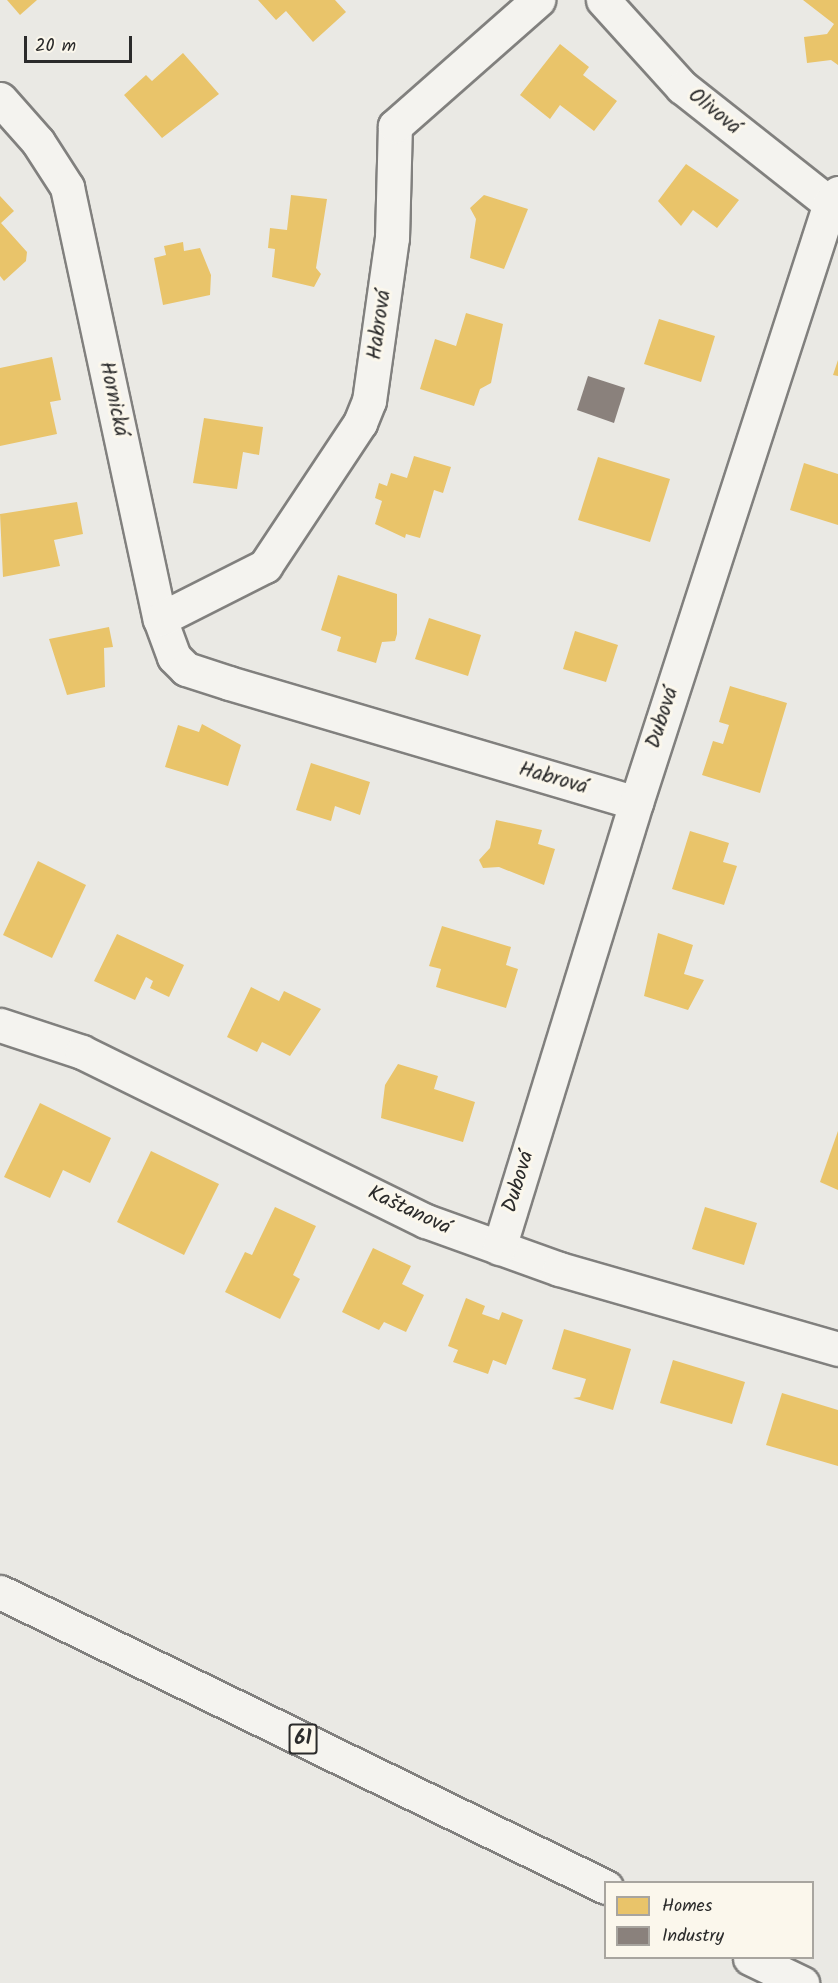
<!DOCTYPE html>
<html>
<head>
<meta charset="utf-8">
<style>
	body { margin:0 }
	#map { position:relative; width:838px; height:1983px; overflow:hidden; background:#eae9e4; font-family:Kalam,sans-serif }
	div>[style] { position:absolute }
	.homes>* { inset:0; background:#e9c46a }
	.industry>* { inset:0; background:#8a817c }
	.roads { filter:drop-shadow(2px 0 #81807e) drop-shadow(-2px 0 #81807e) drop-shadow(0 2px #81807e) drop-shadow(0 -2px #81807e) }
	.street>* { height:33px; margin:-16.5px; padding:0 16.5px; transform-origin:16.5px; border-radius:16.5px; background:#f4f3ef }
	.primary>* { height:33px; margin:-16.5px; padding:0 16.5px; transform-origin:16.5px; border-radius:16.5px; background:#f4f3ef }
	span { translate:-50% -50%; white-space:nowrap; text-align:center; line-height:1.15; -webkit-text-stroke:6px #fbf7ec; paint-order:stroke }
	.shield-label span { padding:2px 4px; background:#fbf7ec; border:2px solid; border-radius:4px; -webkit-text-stroke-width:0 }
	.shield-label { font-size:20px; color:#2b2b2b; font-weight:700 }
	.street-label { font-size:21px; color:#2b2b2b }
	.legend { position:absolute; left:604px; top:1881px; width:210px; height:78px; box-sizing:border-box; background:#fbf7ec; border:2px solid #a8a59f; margin:0; padding:8px 10px; list-style:none; font-size:18px; color:#2b2b2b }
	.legend li { display:flex; align-items:center; gap:12px; height:30px }
	.legend b { width:30px; border:2px solid #a8a59f }
	.scale { position:absolute; left:24px; top:36px; width:108px; height:27px; box-sizing:border-box; border:3px solid #2b2b2b; border-top:0; padding-left:8px; font-size:18px; line-height:21px; white-space:nowrap; color:#2b2b2b; -webkit-text-stroke:4px #fbf7ec; paint-order:stroke }
</style>
</head>
<body>
<div id="map">
	<div class="homes">
		<i style="clip-path:polygon(7px 0,37px 0,20px 15px)"></i>
		<i style="clip-path:polygon(258px 0,335px 0,346px 12px,313px 42px,286px 11px,276px 20px)"></i>
		<i style="clip-path:polygon(803px 0,838px 0,838px 65px,831px 60px,807px 63px,804px 37px,827px 34px,834px 24px)"></i>
		<i style="clip-path:polygon(560px 44px,589px 67px,583px 75px,617px 101px,594px 131px,560px 105px,550px 119px,520px 95px)"></i>
		<i style="clip-path:polygon(183px 53px,219px 94px,162px 138px,124px 95px,146px 75px,152px 81px)"></i>
		<i style="clip-path:polygon(686px 164px,739px 200px,717px 228px,693px 210px,681px 226px,658px 201px)"></i>
		<i style="clip-path:polygon(291px 195px,327px 199px,316px 268px,321px 274px,314px 287px,272px 277px,275px 249px,268px 248px,270px 228px,287px 230px)"></i>
		<i style="clip-path:polygon(484px 195px,528px 209px,504px 269px,470px 258px,476px 219px,470px 208px)"></i>
		<i style="clip-path:polygon(0 196px,14px 211px,1px 223px,27px 252px,26px 261px,4px 281px,0 276px)"></i>
		<i style="clip-path:polygon(183px 242px,184px 251px,200px 248px,211px 275px,210px 295px,163px 305px,154px 258px,166px 255px,164px 246px)"></i>
		<i style="clip-path:polygon(466px 313px,503px 324px,491px 383px,480px 389px,474px 406px,420px 389px,435px 339px,456px 346px)"></i>
		<i style="clip-path:polygon(659px 319px,715px 336px,701px 382px,644px 364px)"></i>
		<i style="clip-path:polygon(52px 357px,61px 400px,50px 402px,57px 434px,0 446px,0 368px)"></i>
		<i style="clip-path:polygon(838px 360px,838px 376px,833px 375px)"></i>
		<i style="clip-path:polygon(204px 418px,263px 427px,259px 455px,243px 452px,237px 489px,193px 483px)"></i>
		<i style="clip-path:polygon(414px 456px,451px 467px,443px 493px,434px 490px,420px 538px,406px 534px,405px 538px,375px 524px,382px 501px,375px 498px,379px 483px,387px 486px,391px 473px,407px 478px)"></i>
		<i style="clip-path:polygon(598px 457px,670px 479px,650px 542px,578px 520px)"></i>
		<i style="clip-path:polygon(804px 463px,838px 474px,838px 525px,790px 510px)"></i>
		<i style="clip-path:polygon(77px 502px,83px 534px,54px 540px,60px 566px,3px 577px,0 514px)"></i>
		<i style="clip-path:polygon(338px 575px,397px 594px,397px 634px,395px 641px,382px 642px,376px 663px,337px 651px,341px 637px,321px 630px)"></i>
		<i style="clip-path:polygon(429px 618px,481px 635px,468px 676px,415px 659px)"></i>
		<i style="clip-path:polygon(109px 627px,113px 647px,104px 648px,105px 687px,67px 695px,49px 639px)"></i>
		<i style="clip-path:polygon(575px 631px,618px 645px,606px 682px,563px 669px)"></i>
		<i style="clip-path:polygon(730px 686px,787px 703px,760px 793px,702px 775px,713px 741px,723px 744px,729px 725px,719px 722px)"></i>
		<i style="clip-path:polygon(202px 724px,241px 745px,228px 786px,165px 767px,178px 725px,199px 732px)"></i>
		<i style="clip-path:polygon(311px 763px,370px 782px,360px 815px,335px 806px,331px 821px,296px 810px)"></i>
		<i style="clip-path:polygon(496px 820px,542px 830px,538px 844px,555px 849px,544px 885px,499px 867px,483px 868px,479px 860px,490px 848px)"></i>
		<i style="clip-path:polygon(690px 831px,729px 843px,723px 862px,737px 866px,724px 905px,672px 889px)"></i>
		<i style="clip-path:polygon(38px 861px,86px 885px,52px 958px,3px 935px)"></i>
		<i style="clip-path:polygon(442px 926px,511px 947px,506px 965px,518px 969px,506px 1008px,436px 987px,441px 969px,429px 966px)"></i>
		<i style="clip-path:polygon(658px 933px,693px 945px,684px 974px,704px 980px,688px 1010px,644px 996px)"></i>
		<i style="clip-path:polygon(117px 934px,184px 965px,169px 997px,150px 988px,153px 981px,146px 977px,135px 1000px,94px 981px)"></i>
		<i style="clip-path:polygon(251px 987px,279px 1001px,284px 991px,321px 1009px,290px 1056px,262px 1042px,257px 1052px,227px 1037px)"></i>
		<i style="clip-path:polygon(398px 1064px,438px 1076px,434px 1089px,475px 1102px,463px 1142px,381px 1118px,385px 1085px)"></i>
		<i style="clip-path:polygon(40px 1103px,111px 1138px,90px 1183px,63px 1170px,50px 1198px,4px 1177px)"></i>
		<i style="clip-path:polygon(838px 1131px,838px 1190px,820px 1182px)"></i>
		<i style="clip-path:polygon(151px 1151px,219px 1184px,184px 1255px,117px 1222px)"></i>
		<i style="clip-path:polygon(275px 1207px,316px 1226px,293px 1275px,300px 1279px,280px 1319px,225px 1292px,245px 1252px,252px 1255px)"></i>
		<i style="clip-path:polygon(705px 1207px,757px 1223px,744px 1265px,692px 1249px)"></i>
		<i style="clip-path:polygon(373px 1248px,411px 1266px,402px 1284px,424px 1295px,406px 1332px,384px 1322px,379px 1330px,342px 1312px)"></i>
		<i style="clip-path:polygon(466px 1298px,485px 1306px,482px 1314px,499px 1320px,502px 1312px,523px 1320px,506px 1365px,493px 1360px,488px 1374px,453px 1362px,458px 1350px,448px 1346px)"></i>
		<i style="clip-path:polygon(564px 1329px,631px 1349px,613px 1410px,573px 1398px,580px 1397px,586px 1379px,552px 1369px)"></i>
		<i style="clip-path:polygon(673px 1360px,745px 1382px,732px 1424px,660px 1403px)"></i>
		<i style="clip-path:polygon(782px 1393px,838px 1410px,838px 1466px,766px 1445px)"></i>
	</div>
	<div class="industry">
		<i style="clip-path:polygon(588px 376px,625px 388px,614px 423px,577px 410px)"></i>
	</div>
	<div class="roads">
		<div class="street">
			<i style="left:603px;top:0;width:118px;rotate:47.8deg"></i>
			<i style="left:682px;top:87px;width:199px;rotate:38.3deg"></i>
			<i style="left:0;top:99px;width:57px;rotate:48.5deg"></i>
			<i style="left:38px;top:142px;width:54px;rotate:57.2deg"></i>
			<i style="left:67px;top:187px;width:442px;rotate:77.9deg"></i>
			<i style="left:160px;top:619px;width:40px;rotate:69.8deg"></i>
			<i style="left:174px;top:657px;width:17px;rotate:45deg"></i>
			<i style="left:186px;top:669px;width:45px;rotate:18deg"></i>
			<i style="left:229px;top:683px;width:424px;rotate:16.4deg"></i>
			<i style="left:160px;top:619px;width:118px;rotate:-26.8deg"></i>
			<i style="left:265px;top:566px;width:172px;rotate:-56.4deg"></i>
			<i style="left:360px;top:423px;width:24px;rotate:-68deg"></i>
			<i style="left:369px;top:401px;width:165px;rotate:-82deg"></i>
			<i style="left:392px;top:238px;width:112px;rotate:-88.5deg"></i>
			<i style="left:395px;top:126px;width:191px;rotate:-41.4deg"></i>
			<i style="left:0;top:1025px;width:86px;rotate:18.2deg"></i>
			<i style="left:82px;top:1052px;width:383px;rotate:26.2deg"></i>
			<i style="left:426px;top:1221px;width:141px;rotate:19.8deg"></i>
			<i style="left:559px;top:1269px;width:290px;rotate:16deg"></i>
			<i style="left:499px;top:1248px;width:466px;rotate:-72.9deg"></i>
			<i style="left:636px;top:803px;width:631px;rotate:-72.08deg"></i>
			<i style="left:830px;top:203px;width:13px;rotate:-51deg"></i>
		</div>
		<div class="primary">
			<i style="left:0;top:1592px;width:674px;rotate:25.96deg"></i>
			<i style="left:750px;top:1958px;width:58px;rotate:25.7deg"></i>
		</div>
	</div>
	<div class="shield-label">
		<span style="left:303px;top:1739px">61</span>
	</div>
	<div class="street-label">
		<span style="left:714px;top:112px;rotate:39deg">Olivová</span>
		<span style="left:380px;top:325px;rotate:-82deg">Habrová</span>
		<span style="left:113px;top:399px;rotate:78deg">Hornická</span>
		<span style="left:663px;top:718px;rotate:-72deg">Dubová</span>
		<span style="left:553px;top:779px;rotate:16deg">Habrová</span>
		<span style="left:519px;top:1182px;rotate:-73deg">Dubová</span>
		<span style="left:409px;top:1211px;rotate:25deg">Kaštanová</span>
	</div>
	<ul class="legend">
	<li><b style="height:16px;background:#e9c46a"></b>Homes</li>
	<li><b style="height:16px;background:#8a817c"></b>Industry</li>
	</ul>
	<div class="scale">20 m</div>
</div>
</body>
</html>
